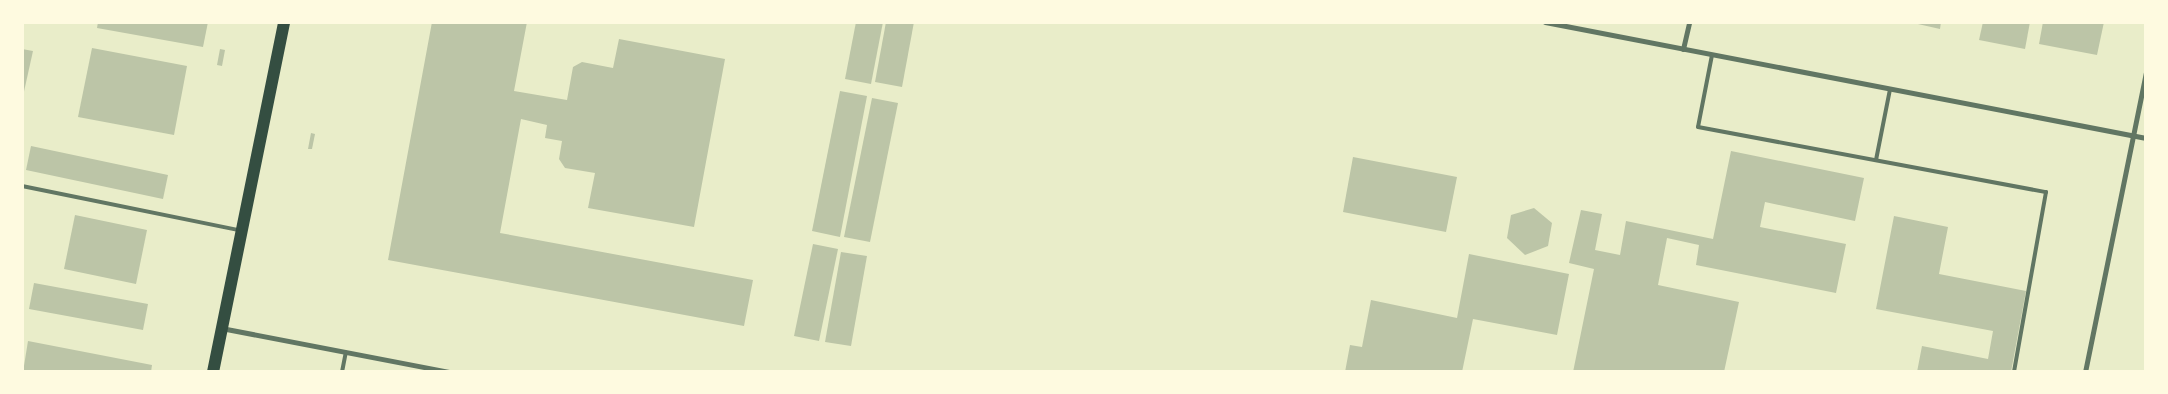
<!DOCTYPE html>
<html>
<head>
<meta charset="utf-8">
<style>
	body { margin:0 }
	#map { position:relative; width:2168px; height:394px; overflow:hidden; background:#e9edc9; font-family:Lora,serif }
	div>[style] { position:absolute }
	.building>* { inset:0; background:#bcc5a7 }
	.service>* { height:4px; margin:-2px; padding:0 2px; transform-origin:2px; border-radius:2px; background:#617663 }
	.minor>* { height:5px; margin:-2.5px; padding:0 2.5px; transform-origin:2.5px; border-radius:2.5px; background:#617663 }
	.primary>* { height:12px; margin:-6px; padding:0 6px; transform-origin:6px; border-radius:6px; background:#344e41 }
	span { translate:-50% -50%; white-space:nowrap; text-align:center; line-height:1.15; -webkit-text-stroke:5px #fefae0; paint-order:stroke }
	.frame { position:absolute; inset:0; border:24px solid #fefae0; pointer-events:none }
</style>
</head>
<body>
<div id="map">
	<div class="building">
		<i style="clip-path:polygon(98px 22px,208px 22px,203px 47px,97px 28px)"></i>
		<i style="clip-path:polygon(432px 22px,527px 22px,514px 91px,567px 100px,573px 67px,582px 62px,613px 68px,619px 39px,725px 59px,694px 227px,588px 208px,595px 173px,565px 168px,559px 159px,562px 141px,545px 138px,547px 125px,521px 119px,500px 233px,753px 280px,744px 326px,388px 260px)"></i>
		<i style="clip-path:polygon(856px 22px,883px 22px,871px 84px,845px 79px)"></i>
		<i style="clip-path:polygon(886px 22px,914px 22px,902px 87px,875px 82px)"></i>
		<i style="clip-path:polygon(1909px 22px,1941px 22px,1940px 29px)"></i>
		<i style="clip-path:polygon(1983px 22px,2030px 22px,2025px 49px,1979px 40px)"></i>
		<i style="clip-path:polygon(2043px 22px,2104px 22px,2097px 55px,2039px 44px)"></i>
		<i style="clip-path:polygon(92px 48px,187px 66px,174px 135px,78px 117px)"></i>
		<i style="clip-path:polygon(22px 49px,33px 51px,23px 96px,22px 96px)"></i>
		<i style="clip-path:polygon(220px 49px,225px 50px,222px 66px,217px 65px)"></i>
		<i style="clip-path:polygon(840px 91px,867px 96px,840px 237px,812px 231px)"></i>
		<i style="clip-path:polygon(872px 98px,898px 103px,870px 242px,844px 237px)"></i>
		<i style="clip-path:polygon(311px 133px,315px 134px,312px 149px,308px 149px)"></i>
		<i style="clip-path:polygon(31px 146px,168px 175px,163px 199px,26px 170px)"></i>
		<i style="clip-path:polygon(1731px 151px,1864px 178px,1855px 221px,1765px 202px,1760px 227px,1846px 244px,1836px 293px,1696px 265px,1699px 245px,1667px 238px,1658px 285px,1739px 302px,1724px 372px,1573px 372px,1594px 269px,1569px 263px,1581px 210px,1602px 214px,1595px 250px,1620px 255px,1626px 221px,1713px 239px)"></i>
		<i style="clip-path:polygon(1353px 157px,1457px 177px,1446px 232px,1343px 212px)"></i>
		<i style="clip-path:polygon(1534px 208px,1552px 223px,1548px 246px,1525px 255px,1507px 238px,1511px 215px)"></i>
		<i style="clip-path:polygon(75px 215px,147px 230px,136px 284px,64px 269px)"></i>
		<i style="clip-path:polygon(1894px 216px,1948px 227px,1939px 274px,2026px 291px,2011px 372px,1917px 372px,1922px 346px,1988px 359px,1993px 331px,1876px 309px)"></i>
		<i style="clip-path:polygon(813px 244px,838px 249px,819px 341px,794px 336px)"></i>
		<i style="clip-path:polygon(841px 252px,867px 256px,851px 346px,825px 342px)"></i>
		<i style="clip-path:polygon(1469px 254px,1569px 274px,1557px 335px,1473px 319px,1462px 372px,1345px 372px,1350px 345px,1362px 347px,1371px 300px,1457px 318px)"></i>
		<i style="clip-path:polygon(34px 283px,148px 304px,143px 330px,29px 309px)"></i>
		<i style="clip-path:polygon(28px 341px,152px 365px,151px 372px,23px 372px)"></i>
	</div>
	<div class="service">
		<i style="left:1712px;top:55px;width:73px;rotate:101deg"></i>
		<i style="left:1698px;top:127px;width:354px;rotate:10.6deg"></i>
		<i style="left:2046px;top:192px;width:183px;rotate:100.1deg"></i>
		<i style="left:1876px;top:160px;width:72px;rotate:-78.8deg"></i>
		<i style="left:22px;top:186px;width:220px;rotate:11.5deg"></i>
		<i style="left:342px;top:372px;width:20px;rotate:-79deg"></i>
	</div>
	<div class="minor">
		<i style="left:1545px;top:22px;width:612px;rotate:10.92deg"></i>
		<i style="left:1683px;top:49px;width:28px;rotate:-77deg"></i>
		<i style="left:221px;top:328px;width:232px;rotate:10.9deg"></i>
		<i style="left:2085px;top:372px;width:305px;rotate:-78.5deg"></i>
	</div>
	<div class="primary">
		<i style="left:213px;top:372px;width:357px;rotate:-78.5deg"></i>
	</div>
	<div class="frame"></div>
</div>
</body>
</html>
